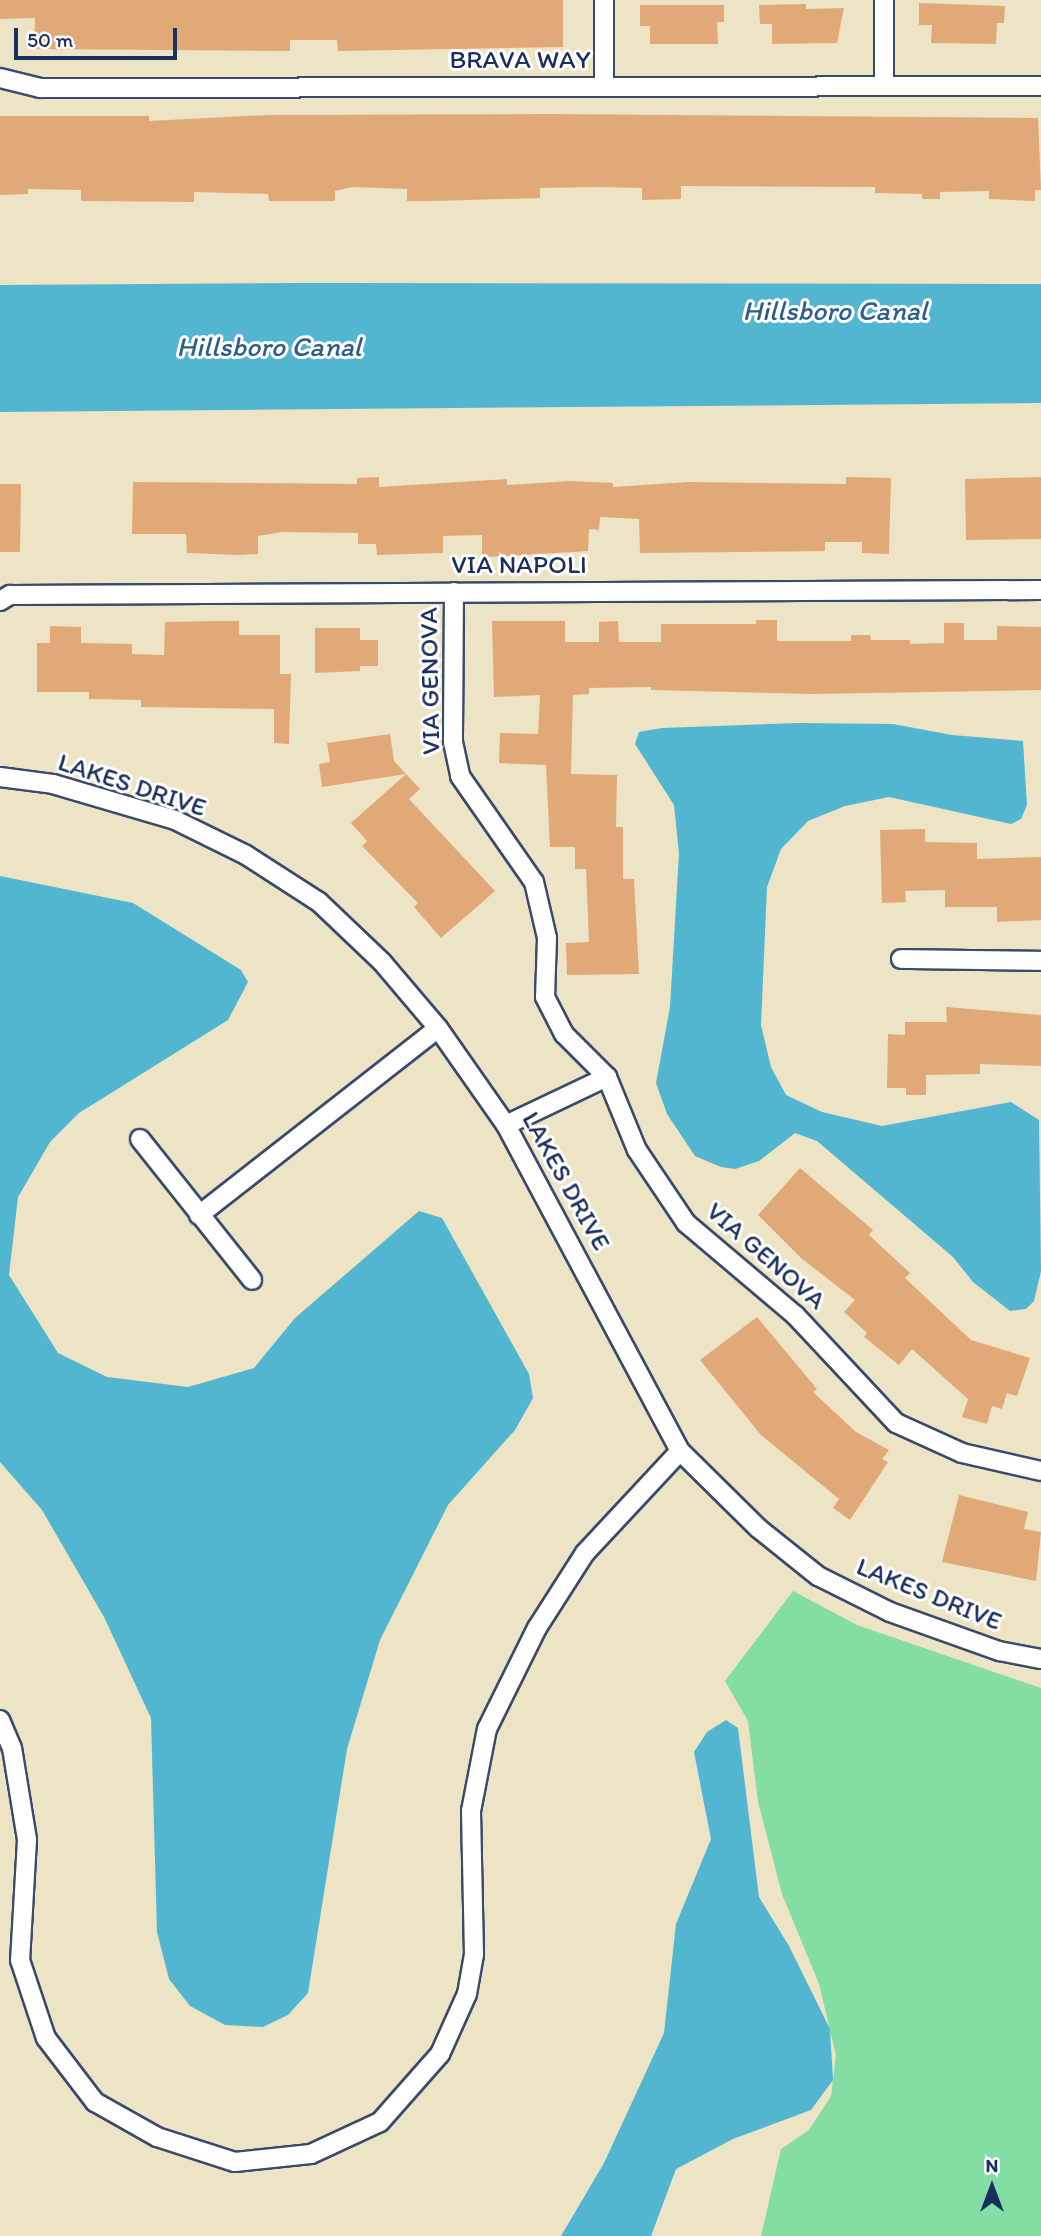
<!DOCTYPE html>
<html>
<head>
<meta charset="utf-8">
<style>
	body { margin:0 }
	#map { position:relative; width:1041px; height:2236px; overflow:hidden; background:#ece4c4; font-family:Itim,sans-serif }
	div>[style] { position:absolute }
	.green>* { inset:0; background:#84dea4 }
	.water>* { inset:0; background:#52b6d1 }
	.building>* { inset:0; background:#e2a978 }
	.roads { filter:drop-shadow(2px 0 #3a4a6d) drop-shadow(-2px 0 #3a4a6d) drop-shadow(0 2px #3a4a6d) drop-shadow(0 -2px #3a4a6d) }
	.street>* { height:18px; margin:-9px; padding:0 9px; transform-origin:9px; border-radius:9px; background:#fff }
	span { translate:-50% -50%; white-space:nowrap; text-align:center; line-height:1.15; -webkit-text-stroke:6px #fff; paint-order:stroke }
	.street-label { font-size:26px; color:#1b2f5e }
	.water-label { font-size:28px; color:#2e5e86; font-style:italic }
	.north { position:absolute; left:957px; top:2152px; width:70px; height:70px; -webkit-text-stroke:5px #fff; paint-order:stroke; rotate:0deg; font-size:19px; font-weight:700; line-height:28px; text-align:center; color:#1b2f5e }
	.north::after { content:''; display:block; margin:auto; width:24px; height:32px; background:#1b2f5e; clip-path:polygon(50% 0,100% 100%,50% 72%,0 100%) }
	.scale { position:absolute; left:14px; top:28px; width:163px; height:32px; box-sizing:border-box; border:4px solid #1b2f5e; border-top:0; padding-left:9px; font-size:21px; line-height:24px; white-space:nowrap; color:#1b2f5e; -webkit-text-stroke:5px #fff; paint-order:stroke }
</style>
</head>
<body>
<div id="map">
	<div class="green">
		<i style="clip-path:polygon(793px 1591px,857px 1625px,1041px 1688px,1041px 2236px,761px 2236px,781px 2149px,809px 2130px,831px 2096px,836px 2055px,819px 1984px,782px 1894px,758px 1802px,748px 1721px,725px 1681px)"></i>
	</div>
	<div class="water">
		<i style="clip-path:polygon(307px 283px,1041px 284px,1041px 403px,0 412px,0 285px)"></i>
		<i style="clip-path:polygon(798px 723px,893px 724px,952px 735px,1023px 741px,1027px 805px,1021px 819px,1011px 824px,889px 797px,845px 806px,808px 821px,781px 849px,767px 887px,761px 1025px,771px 1067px,786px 1095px,822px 1112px,882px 1126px,1011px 1102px,1039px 1120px,1041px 1271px,1034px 1301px,1026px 1309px,1010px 1311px,973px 1282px,953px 1257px,817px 1141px,795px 1133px,759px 1161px,735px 1169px,721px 1167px,695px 1156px,667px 1114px,656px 1083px,670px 1007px,679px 853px,674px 805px,635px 744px,639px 732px,662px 728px)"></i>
		<i style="clip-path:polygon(0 876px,133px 903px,241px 970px,248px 982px,228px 1020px,79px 1113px,50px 1142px,18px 1197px,9px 1275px,58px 1353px,107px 1377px,188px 1387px,254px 1368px,295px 1318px,419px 1211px,442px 1218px,529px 1374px,533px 1398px,515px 1430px,448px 1505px,380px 1640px,347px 1749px,308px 1993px,288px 2015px,263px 2027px,225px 2025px,190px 2006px,169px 1979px,157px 1932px,151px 1718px,104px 1617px,42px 1510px,0 1462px)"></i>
		<i style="clip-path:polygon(726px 1720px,738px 1728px,759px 1897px,789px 1946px,830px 2029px,833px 2080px,811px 2110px,733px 2139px,676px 2169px,651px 2236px,561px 2236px,604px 2163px,664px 2033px,676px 1924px,711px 1839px,694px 1752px,707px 1732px)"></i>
	</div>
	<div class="building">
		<i style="clip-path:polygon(0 0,563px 0,563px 47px,338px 51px,337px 40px,290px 40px,290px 51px,34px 49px,35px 18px,0 19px)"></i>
		<i style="clip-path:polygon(919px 3px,1005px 6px,1004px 23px,997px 23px,996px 44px,931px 43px,932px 25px,919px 25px)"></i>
		<i style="clip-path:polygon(806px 4px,806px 9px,844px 8px,837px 43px,772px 44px,772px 24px,760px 24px,759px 5px)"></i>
		<i style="clip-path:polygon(640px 5px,724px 5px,724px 22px,717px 22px,718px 44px,650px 44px,650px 26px,640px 26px)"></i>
		<i style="clip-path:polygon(548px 114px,1038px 118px,1041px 190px,1035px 190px,1035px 201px,989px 199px,989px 191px,940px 192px,940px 199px,922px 199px,922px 194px,875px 193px,875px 187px,681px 186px,681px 199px,642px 200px,642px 188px,596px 187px,540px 188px,540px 198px,434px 201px,407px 201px,407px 189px,353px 187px,335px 191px,335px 201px,269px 201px,268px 194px,194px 192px,194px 202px,81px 201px,81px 190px,28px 189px,28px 194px,0 195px,0 116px,149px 116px,149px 121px,268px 115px)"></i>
		<i style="clip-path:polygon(379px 477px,379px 487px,507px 479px,507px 485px,570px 481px,613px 483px,613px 487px,688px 482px,846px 484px,846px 477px,891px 478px,889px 554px,862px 553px,862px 542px,825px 542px,825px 551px,640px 553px,639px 519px,600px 517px,599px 530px,589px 529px,588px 551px,509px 556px,482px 557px,482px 535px,443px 536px,443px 553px,377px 555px,376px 544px,358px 544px,358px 533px,282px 532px,258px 536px,258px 554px,239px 555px,187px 553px,186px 534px,132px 534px,133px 482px,357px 484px,357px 478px)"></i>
		<i style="clip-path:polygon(1041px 477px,1041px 539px,966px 540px,965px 479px)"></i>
		<i style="clip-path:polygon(0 484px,21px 484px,20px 552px,0 552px)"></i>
		<i style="clip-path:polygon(756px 620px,777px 620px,777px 641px,851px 641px,851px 635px,870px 635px,871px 640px,910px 640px,910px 644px,944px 643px,944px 623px,964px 623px,964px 640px,997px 640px,997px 626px,1041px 627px,1041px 690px,811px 694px,651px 690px,651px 687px,589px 688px,589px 694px,573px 695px,571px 774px,617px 775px,616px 827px,623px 827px,623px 879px,634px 879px,639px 974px,567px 975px,566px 943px,589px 942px,586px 869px,575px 869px,575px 847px,550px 847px,546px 765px,499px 763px,500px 733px,538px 734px,540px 695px,494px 697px,492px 621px,565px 621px,565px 642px,599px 642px,599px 622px,618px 621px,619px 642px,661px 642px,661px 624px,756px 624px)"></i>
		<i style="clip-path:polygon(218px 621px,239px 621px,239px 635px,280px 635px,280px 674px,291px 674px,289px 744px,274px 743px,274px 709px,141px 707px,141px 700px,89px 699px,89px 692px,37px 692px,37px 643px,50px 643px,50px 626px,81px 627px,81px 643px,132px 644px,132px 654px,164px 655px,165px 622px)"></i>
		<i style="clip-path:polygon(315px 628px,360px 628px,360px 640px,378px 640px,378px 666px,360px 666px,360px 671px,315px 673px)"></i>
		<i style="clip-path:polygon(390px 734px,394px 761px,406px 774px,322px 787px,319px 764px,330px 762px,327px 743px)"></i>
		<i style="clip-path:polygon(406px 774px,420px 789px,409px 799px,495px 891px,441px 938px,414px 907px,418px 903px,362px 846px,367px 841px,351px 823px)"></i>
		<i style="clip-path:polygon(925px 829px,925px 842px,977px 843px,977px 859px,1041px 857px,1041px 920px,997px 922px,997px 907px,945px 907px,945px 890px,905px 891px,906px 902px,882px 903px,880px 830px)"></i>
		<i style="clip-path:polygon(946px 1007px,1041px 1015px,1041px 1066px,980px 1064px,980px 1074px,926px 1075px,926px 1095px,906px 1095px,906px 1088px,887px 1088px,888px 1034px,905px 1035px,905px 1022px,947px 1022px)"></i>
		<i style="clip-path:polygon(800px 1168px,873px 1230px,869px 1235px,910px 1273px,905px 1278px,971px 1340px,1030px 1358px,1017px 1396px,1007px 1393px,1002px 1409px,992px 1406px,987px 1424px,962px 1417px,968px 1399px,912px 1349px,899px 1365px,864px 1337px,867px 1333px,844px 1312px,855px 1300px,801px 1258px,758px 1215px)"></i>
		<i style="clip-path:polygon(757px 1317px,817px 1389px,813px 1392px,856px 1432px,889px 1450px,882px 1459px,888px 1462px,850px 1520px,833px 1508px,839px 1499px,761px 1435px,700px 1360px)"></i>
		<i style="clip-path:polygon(959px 1495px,1028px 1512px,1024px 1529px,1041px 1532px,1036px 1581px,942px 1562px)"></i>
	</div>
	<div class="roads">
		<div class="street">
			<i style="left:604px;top:0;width:87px;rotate:90deg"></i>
			<i style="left:884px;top:0;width:86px;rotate:90deg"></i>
			<i style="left:0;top:78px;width:41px;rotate:14deg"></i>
			<i style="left:40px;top:88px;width:1001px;rotate:-0.11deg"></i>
			<i style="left:454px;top:592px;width:150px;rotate:90.4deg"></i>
			<i style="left:453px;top:742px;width:35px;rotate:78deg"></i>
			<i style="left:460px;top:776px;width:129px;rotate:55.1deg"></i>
			<i style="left:534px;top:882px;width:57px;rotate:76.9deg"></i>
			<i style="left:547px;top:938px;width:59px;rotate:91.9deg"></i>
			<i style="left:545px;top:997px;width:42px;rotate:62.8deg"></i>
			<i style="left:564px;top:1034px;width:61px;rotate:45deg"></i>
			<i style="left:607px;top:1077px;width:79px;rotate:67.7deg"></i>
			<i style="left:637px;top:1150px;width:88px;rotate:56.1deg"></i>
			<i style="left:686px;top:1223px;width:143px;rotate:40.2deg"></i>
			<i style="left:795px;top:1315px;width:148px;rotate:46.9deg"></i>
			<i style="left:896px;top:1423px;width:72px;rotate:24.4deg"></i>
			<i style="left:962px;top:1453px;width:81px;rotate:12.8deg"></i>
			<i style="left:0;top:601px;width:12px;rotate:-31deg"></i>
			<i style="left:10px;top:595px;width:1031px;rotate:-0.28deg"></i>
			<i style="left:0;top:777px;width:53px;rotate:7.5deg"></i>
			<i style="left:53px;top:784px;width:127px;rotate:16.4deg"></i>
			<i style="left:175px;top:820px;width:79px;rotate:26.2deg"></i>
			<i style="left:246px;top:855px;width:87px;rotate:32.8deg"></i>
			<i style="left:319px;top:902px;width:87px;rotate:43.6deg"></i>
			<i style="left:382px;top:962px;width:87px;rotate:49.7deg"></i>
			<i style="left:438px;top:1028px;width:118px;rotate:55deg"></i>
			<i style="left:506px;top:1125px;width:370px;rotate:61.9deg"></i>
			<i style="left:680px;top:1451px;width:110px;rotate:44.6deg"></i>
			<i style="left:758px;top:1528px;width:77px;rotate:38.7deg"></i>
			<i style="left:818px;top:1576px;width:80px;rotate:26.6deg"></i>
			<i style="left:890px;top:1612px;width:116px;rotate:19.7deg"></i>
			<i style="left:999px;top:1651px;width:43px;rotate:10.8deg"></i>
			<i style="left:901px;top:959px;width:140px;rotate:0.8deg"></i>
			<i style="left:506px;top:1125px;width:112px;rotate:-25.4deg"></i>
			<i style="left:140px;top:1139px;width:180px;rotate:51.5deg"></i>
			<i style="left:199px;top:1215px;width:303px;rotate:-38deg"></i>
			<i style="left:0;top:1720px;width:30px;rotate:67deg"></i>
			<i style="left:12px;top:1748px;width:93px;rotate:80.7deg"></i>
			<i style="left:27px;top:1840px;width:120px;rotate:93.3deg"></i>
			<i style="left:20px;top:1960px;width:82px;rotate:71.6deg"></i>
			<i style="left:46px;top:2038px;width:81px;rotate:52.6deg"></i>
			<i style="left:95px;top:2102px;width:71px;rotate:29.4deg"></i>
			<i style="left:157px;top:2137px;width:82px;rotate:17.8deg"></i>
			<i style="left:235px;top:2162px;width:76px;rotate:-6deg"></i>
			<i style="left:311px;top:2154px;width:76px;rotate:-24.9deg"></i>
			<i style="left:380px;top:2122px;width:91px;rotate:-48.6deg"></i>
			<i style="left:440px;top:2054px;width:66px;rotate:-65.8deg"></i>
			<i style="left:467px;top:1994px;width:40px;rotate:-80deg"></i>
			<i style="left:474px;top:1955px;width:144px;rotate:-91.2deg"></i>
			<i style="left:471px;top:1811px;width:84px;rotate:-79deg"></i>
			<i style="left:487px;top:1729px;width:113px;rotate:-63.7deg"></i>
			<i style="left:537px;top:1628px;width:89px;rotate:-57.4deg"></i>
			<i style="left:585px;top:1553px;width:139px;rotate:-47deg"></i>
		</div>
	</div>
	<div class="street-label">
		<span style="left:520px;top:60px">BRAVA WAY</span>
		<span style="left:519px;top:565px">VIA NAPOLI</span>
		<span style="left:430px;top:681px;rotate:-91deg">VIA GENOVA</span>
		<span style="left:132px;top:785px;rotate:18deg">LAKES DRIVE</span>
		<span style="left:566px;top:1181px;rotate:61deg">LAKES DRIVE</span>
		<span style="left:766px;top:1256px;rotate:41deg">VIA GENOVA</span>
		<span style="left:929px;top:1594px;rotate:22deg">LAKES DRIVE</span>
	</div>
	<div class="water-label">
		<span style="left:835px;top:310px">Hillsboro Canal</span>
		<span style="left:269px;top:346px">Hillsboro Canal</span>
	</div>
	<div class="north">N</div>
	<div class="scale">50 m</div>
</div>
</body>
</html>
